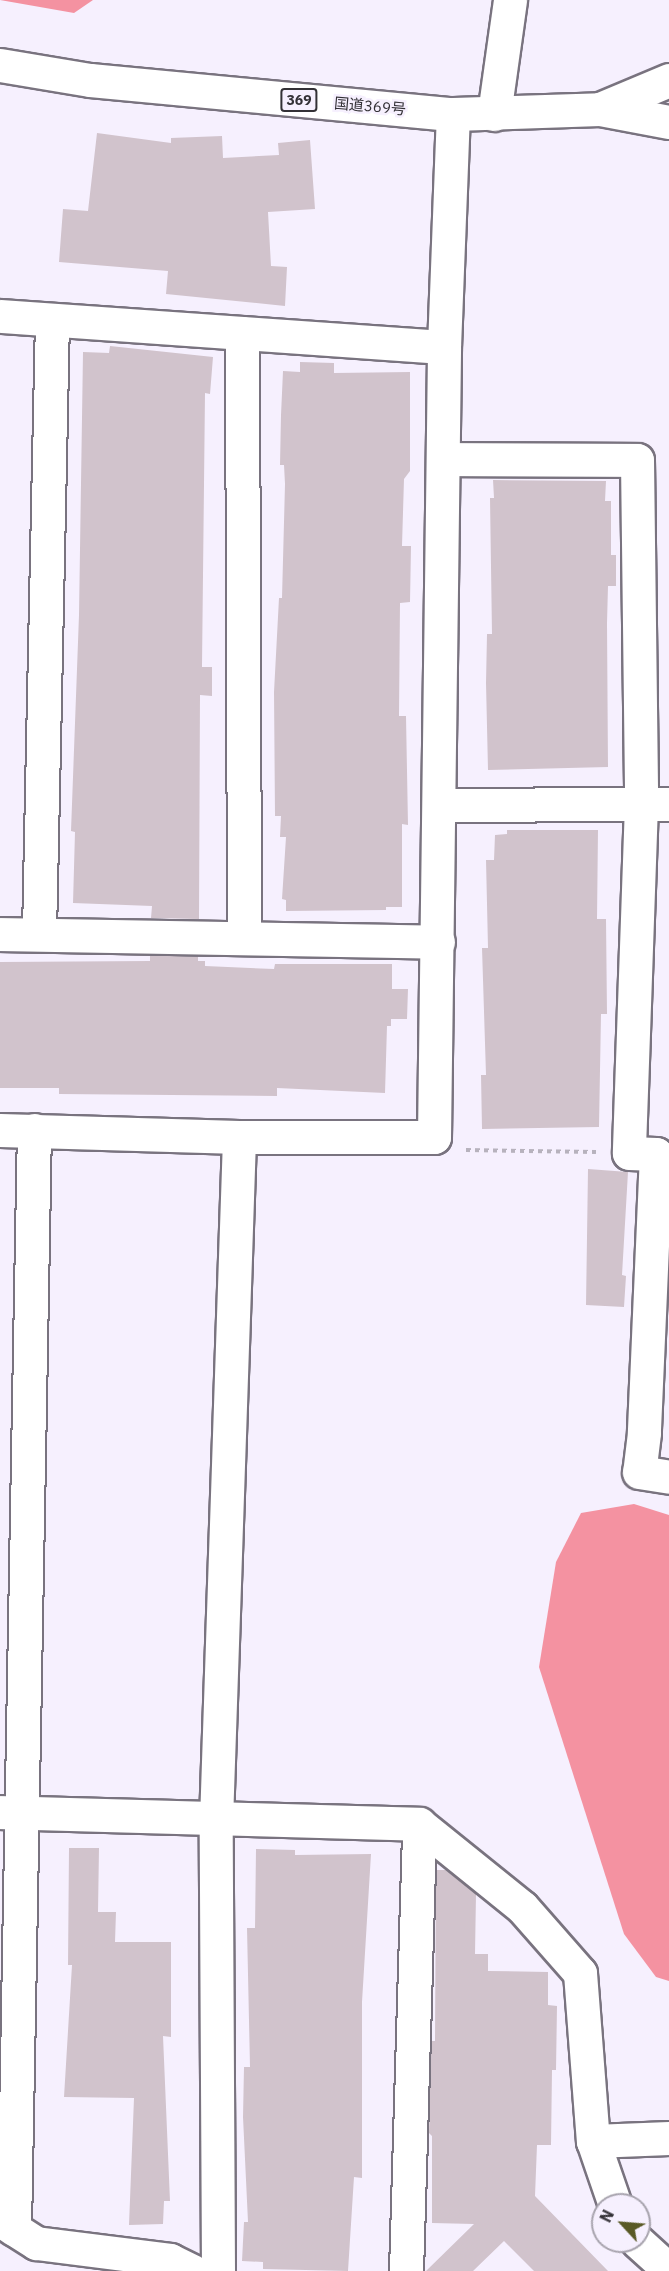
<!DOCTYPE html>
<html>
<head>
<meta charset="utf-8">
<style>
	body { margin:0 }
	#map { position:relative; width:669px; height:2271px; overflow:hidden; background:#f6f0fe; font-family:"IBM Plex Sans","Noto Sans JP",sans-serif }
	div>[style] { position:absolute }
	.forest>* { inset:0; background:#f492a1 }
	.building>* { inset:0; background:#d1c3cc }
	.path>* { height:4px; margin-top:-2px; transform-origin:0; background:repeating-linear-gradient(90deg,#b7b2bd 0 4.5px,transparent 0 9px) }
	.roads { filter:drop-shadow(2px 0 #79737f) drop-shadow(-2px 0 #79737f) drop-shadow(0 2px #79737f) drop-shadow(0 -2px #79737f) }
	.minor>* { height:33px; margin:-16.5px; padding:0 16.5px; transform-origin:16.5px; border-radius:16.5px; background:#fff }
	.highway>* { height:33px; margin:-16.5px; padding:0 16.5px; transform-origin:16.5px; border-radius:16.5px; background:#fff }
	span { translate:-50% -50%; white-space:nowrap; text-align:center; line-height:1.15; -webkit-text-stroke:5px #f6f0fe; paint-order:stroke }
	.shield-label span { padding:2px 4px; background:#f6f0fe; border:2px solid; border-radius:4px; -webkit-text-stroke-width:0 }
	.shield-label { font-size:14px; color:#333136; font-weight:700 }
	.street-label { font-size:15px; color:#333136 }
	.north { position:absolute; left:591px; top:2193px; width:60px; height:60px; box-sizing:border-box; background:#f6f0fe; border:2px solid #a8a4ae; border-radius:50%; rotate:296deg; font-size:16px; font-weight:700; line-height:24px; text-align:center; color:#333136 }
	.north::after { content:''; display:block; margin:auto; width:21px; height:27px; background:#595925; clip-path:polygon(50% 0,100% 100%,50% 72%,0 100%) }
</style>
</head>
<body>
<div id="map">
	<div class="forest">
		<i style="clip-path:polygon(0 0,93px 0,74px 13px)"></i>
		<i style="clip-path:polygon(634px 1504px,669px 1515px,669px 1981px,656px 1977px,624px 1934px,539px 1667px,556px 1562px,581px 1513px)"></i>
	</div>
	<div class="building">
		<i style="clip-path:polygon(97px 133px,171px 143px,171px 138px,222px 136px,223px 158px,279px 155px,278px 143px,310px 140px,315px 209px,268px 212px,271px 266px,287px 267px,285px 306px,166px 294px,168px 271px,59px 262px,63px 209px,88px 211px)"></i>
		<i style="clip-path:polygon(110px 346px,213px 357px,210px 394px,205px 393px,202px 667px,212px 667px,212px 696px,200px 695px,199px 919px,151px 918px,152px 906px,73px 903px,75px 832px,71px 831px,79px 615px,83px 352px,109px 353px)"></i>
		<i style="clip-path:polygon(300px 362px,334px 363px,334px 373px,410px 372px,410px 471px,404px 479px,402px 546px,411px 546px,410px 602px,400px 603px,399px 716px,406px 716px,408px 825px,402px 824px,402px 907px,386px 907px,386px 910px,286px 911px,286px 900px,282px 899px,286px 837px,280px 837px,281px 816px,275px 816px,274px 692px,279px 598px,282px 598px,285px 484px,284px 465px,280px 465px,281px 415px,283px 371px,300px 372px)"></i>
		<i style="clip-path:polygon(493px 480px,606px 481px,605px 501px,611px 501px,611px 555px,616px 555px,616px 586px,608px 586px,607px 623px,608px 767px,488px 770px,486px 683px,487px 634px,492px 634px,490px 498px,494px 498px)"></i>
		<i style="clip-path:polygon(507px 830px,598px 830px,597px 919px,606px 919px,607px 1014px,601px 1014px,599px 1127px,482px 1129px,481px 1075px,486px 1075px,482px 948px,488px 948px,486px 860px,494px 860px,495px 835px,507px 834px)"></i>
		<i style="clip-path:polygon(150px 956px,198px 956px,198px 961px,205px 961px,205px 966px,274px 969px,275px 964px,392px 964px,392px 989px,408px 989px,407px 1019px,391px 1019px,391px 1026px,387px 1026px,385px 1093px,277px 1088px,277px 1096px,59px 1094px,59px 1088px,0 1088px,0 962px,150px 961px)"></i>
		<i style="clip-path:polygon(588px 1169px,628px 1172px,622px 1275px,626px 1276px,624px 1307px,586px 1305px)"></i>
		<i style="clip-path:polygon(69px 1848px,99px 1848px,98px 1912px,116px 1912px,115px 1942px,171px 1942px,171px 2037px,163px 2036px,170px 2201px,164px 2201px,163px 2224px,129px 2225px,134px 2098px,64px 2097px,72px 1965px,68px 1965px)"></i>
		<i style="clip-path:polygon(256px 1849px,295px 1850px,295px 1855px,371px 1854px,362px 2002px,362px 2178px,354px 2177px,348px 2271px,263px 2269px,263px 2262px,242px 2261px,244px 2222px,248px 2222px,243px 2117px,244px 2067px,250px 2067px,247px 1928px,255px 1928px)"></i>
		<i style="clip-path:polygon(436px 1870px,446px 1870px,476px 1894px,475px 1954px,488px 1954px,488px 1971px,548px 1972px,548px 2005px,557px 2006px,556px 2070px,552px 2070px,551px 2145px,537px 2145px,535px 2196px,608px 2271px,534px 2271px,504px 2241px,473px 2271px,426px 2271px,474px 2224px,432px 2223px,432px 2136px,429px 2133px,431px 2041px,435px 2041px)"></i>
	</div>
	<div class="path">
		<i style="left:466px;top:1150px;width:130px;rotate:0.9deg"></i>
	</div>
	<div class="roads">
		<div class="minor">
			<i style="left:494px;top:114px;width:115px;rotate:-82deg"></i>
			<i style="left:0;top:316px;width:445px;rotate:4deg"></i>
			<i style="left:242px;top:333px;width:605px;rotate:89.81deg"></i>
			<i style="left:445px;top:459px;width:192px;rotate:0.3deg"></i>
			<i style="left:637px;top:460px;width:344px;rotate:89.3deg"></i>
			<i style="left:641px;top:804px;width:349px;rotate:92deg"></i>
			<i style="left:629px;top:1153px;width:27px;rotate:2deg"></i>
			<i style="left:656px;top:1154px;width:279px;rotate:92.5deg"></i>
			<i style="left:644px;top:1433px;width:39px;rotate:97deg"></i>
			<i style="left:639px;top:1472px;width:30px;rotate:9deg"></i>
			<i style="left:440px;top:805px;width:229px;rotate:-0.3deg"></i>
			<i style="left:0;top:934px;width:438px;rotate:1deg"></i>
			<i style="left:39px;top:934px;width:614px;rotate:-88.79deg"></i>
			<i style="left:0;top:1130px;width:239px;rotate:1.7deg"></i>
			<i style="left:239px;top:1137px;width:195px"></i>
			<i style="left:434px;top:1137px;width:790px;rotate:-89.27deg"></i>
			<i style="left:444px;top:347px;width:233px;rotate:-87.8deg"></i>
			<i style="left:0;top:1812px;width:419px;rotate:1.6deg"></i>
			<i style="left:419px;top:1824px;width:132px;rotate:38.9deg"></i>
			<i style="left:522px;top:1907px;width:88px;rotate:48.7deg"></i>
			<i style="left:580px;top:1973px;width:169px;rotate:85.6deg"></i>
			<i style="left:593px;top:2141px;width:68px;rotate:71deg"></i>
			<i style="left:593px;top:2141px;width:76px;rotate:-2.3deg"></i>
			<i style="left:0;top:2220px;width:43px;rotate:32.6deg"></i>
			<i style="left:36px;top:2243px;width:135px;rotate:7.2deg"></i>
			<i style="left:170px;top:2260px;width:25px;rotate:26deg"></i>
			<i style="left:14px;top:2229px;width:1099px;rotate:-88.96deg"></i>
			<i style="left:637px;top:2241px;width:43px;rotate:42.2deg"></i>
			<i style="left:218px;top:2271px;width:450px;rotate:-90.3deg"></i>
			<i style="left:216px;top:1821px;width:684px;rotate:-88.07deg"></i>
			<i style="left:406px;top:2271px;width:447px;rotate:-88.3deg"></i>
		</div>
		<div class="highway">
			<i style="left:0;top:65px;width:91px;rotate:9.5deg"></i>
			<i style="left:90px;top:80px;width:365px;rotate:5.4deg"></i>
			<i style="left:453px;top:114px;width:147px;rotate:-1.9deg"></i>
			<i style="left:600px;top:109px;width:70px;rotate:10.7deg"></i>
			<i style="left:600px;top:109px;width:75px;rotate:-22.8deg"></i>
		</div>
	</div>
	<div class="shield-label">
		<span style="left:299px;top:100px">369</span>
	</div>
	<div class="street-label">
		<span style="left:370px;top:106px;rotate:5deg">国道369号</span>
	</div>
	<div class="north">N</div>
</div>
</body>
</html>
